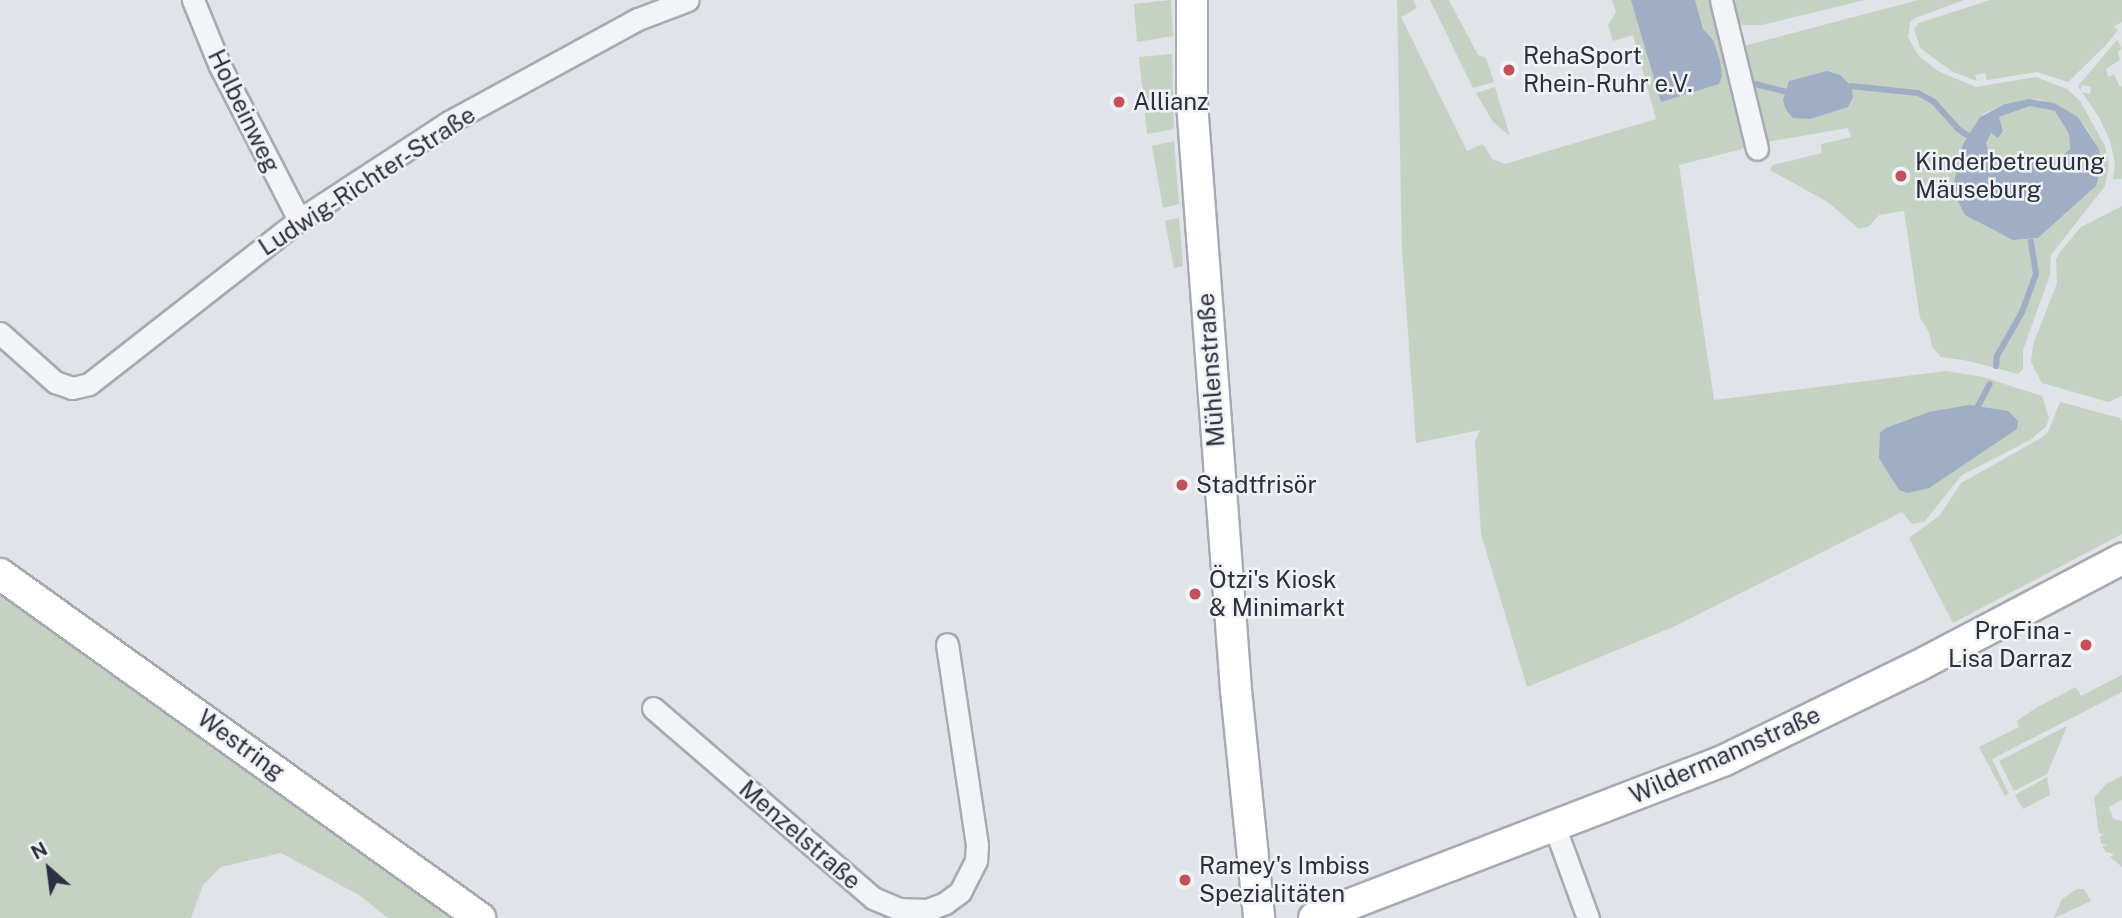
<!DOCTYPE html>
<html>
<head>
<meta charset="utf-8">
<style>
	body { margin:0 }
	#map { position:relative; width:2122px; height:918px; overflow:hidden; background:#e0e3e8; font-family:"Public Sans",sans-serif }
	div>[style] { position:absolute }
	.green>* { inset:0; background:#c5d1c2 }
	.water>* { inset:0; background:#9faec5 }
	.stream>* { height:6px; margin:-3px; padding:0 3px; transform-origin:3px; border-radius:3px; background:#9faec5 }
	.roads { filter:drop-shadow(2px 0 #a6aab2) drop-shadow(-2px 0 #a6aab2) drop-shadow(0 2px #a6aab2) drop-shadow(0 -2px #a6aab2) }
	.street>* { height:21px; margin:-10.5px; padding:0 10.5px; transform-origin:10.5px; border-radius:10.5px; background:#f3f4f7 }
	.secondary>* { height:30px; margin:-15px; padding:0 15px; transform-origin:15px; border-radius:15px; background:#fff }
	.dots>* { width:19px; height:19px; translate:-50% -50%; box-sizing:border-box; border:4px solid #f0f2f6; border-radius:50% }
	span { translate:-50% -50%; white-space:nowrap; text-align:center; line-height:1.15; -webkit-text-stroke:5px #f0f2f6; paint-order:stroke }
	.poi-label { font-size:24px; color:#2a303e }
	.left { translate:0 -50%; text-align:left }
	.right { translate:-100% -50%; text-align:right }
	.street-label { font-size:24px; color:#2a303e }
	.north { position:absolute; left:14px; top:834px; width:70px; height:70px; -webkit-text-stroke:5px #f0f2f6; paint-order:stroke; rotate:332deg; font-size:19px; font-weight:700; line-height:28px; text-align:center; color:#2a303e }
	.north::after { content:''; display:block; margin:auto; width:24px; height:32px; background:#2a303e; clip-path:polygon(50% 0,100% 100%,50% 72%,0 100%) }
</style>
</head>
<body>
<div id="map">
	<div class="green">
		<i style="clip-path:polygon(1171px 0,1173px 36px,1137px 42px,1134px 4px)"></i>
		<i style="clip-path:polygon(1397px 0,1413px 0,1417px 8px,1401px 17px,1467px 151px,1483px 144px,1492px 159px,1505px 164px,1656px 119px,1633px 35px,1613px 41px,1608px 25px,1616px 12px,1612px 0,1714px 0,1746px 148px,1679px 165px,1714px 400px,1946px 371px,1983px 377px,2042px 396px,2049px 418px,2046px 427px,2030px 440px,1962px 475px,1924px 522px,1912px 524px,1902px 512px,1673px 627px,1527px 687px,1481px 534px,1475px 441px,1480px 430px,1416px 443px,1402px 250px)"></i>
		<i style="clip-path:polygon(1430px 0,1449px 0,1478px 55px,1486px 58px,1494px 82px,1473px 88px)"></i>
		<i style="clip-path:polygon(1728px 0,1865px 0,1762px 25px,1743px 25px,1733px 16px)"></i>
		<i style="clip-path:polygon(evenodd,1918px 0,1964px 0,1915px 18px,1910px 22px,1908px 37px,1918px 55px,1938px 71px,1976px 87px,2036px 77px,2067px 89px,2080px 101px,2105px 146px,2109px 164px,2105px 186px,2051px 255px,2050px 275px,2023px 350px,2023px 369px,2018px 374px,1969px 361px,1941px 357px,1932px 347px,1929px 332px,1920px 318px,1904px 211px,1879px 215px,1869px 226px,1859px 229px,1828px 202px,1770px 170px,1773px 165px,1822px 153px,1821px 144px,1851px 137px,1848px 128px,1767px 142px,1740px 47px,1918px 0,2030px 99px,2042px 100px,2078px 117px,2087px 129px,2099px 149px,2096px 186px,2038px 238px,2013px 240px,1963px 144px,1983px 114px,2005px 104px,2030px 99px)"></i>
		<i style="clip-path:polygon(1990px 0,2122px 0,2122px 22px,2114px 26px,2118px 30px,2104px 47px,2068px 82px,2037px 72px,1987px 80px,1985px 73px,1975px 75px,1977px 81px,1953px 72px,1920px 48px,1914px 29px,1919px 23px)"></i>
		<i style="clip-path:polygon(2117px 40px,2122px 49px,2118px 52px,2120px 60px,2106px 69px,2108px 77px,2114px 74px,2120px 87px,2122px 86px,2122px 179px,2113px 179px,2115px 163px,2110px 141px,2100px 119px,2082px 92px,2090px 94px,2091px 87px,2082px 85px,2081px 91px,2078px 86px)"></i>
		<i style="clip-path:polygon(1172px 54px,1174px 129px,1147px 134px,1139px 57px)"></i>
		<i style="clip-path:polygon(1495px 87px,1510px 136px,1493px 122px,1476px 93px)"></i>
		<i style="clip-path:polygon(2030px 106px,2055px 111px,2069px 134px,2070px 149px,2059px 159px,2000px 168px,1991px 163px,1986px 143px,1991px 133px,2003px 131px,1999px 117px)"></i>
		<i style="clip-path:polygon(1174px 141px,1179px 204px,1163px 208px,1152px 146px)"></i>
		<i style="clip-path:polygon(2122px 206px,2122px 396px,2108px 402px,2042px 383px,2031px 362px,2033px 345px,2057px 283px,2056px 259px,2060px 252px,2081px 227px)"></i>
		<i style="clip-path:polygon(1179px 218px,1183px 266px,1174px 268px,1165px 221px)"></i>
		<i style="clip-path:polygon(2060px 402px,2120px 418px,2122px 422px,2122px 534px,1953px 623px,1909px 538px,1940px 515px,1961px 483px,2041px 438px,2048px 432px)"></i>
		<i style="clip-path:polygon(0 592px,196px 733px,456px 918px,388px 918px,359px 895px,281px 853px,221px 867px,203px 885px,191px 918px,0 918px)"></i>
		<i style="clip-path:polygon(2122px 675px,2122px 692px,1992px 759px,2009px 794px,2005px 796px,1979px 747px,2019px 727px,2017px 721px,2036px 708px,2076px 687px,2081px 696px)"></i>
		<i style="clip-path:polygon(2067px 726px,2047px 774px,2014px 791px,1999px 761px)"></i>
		<i style="clip-path:polygon(2122px 776px,2122px 800px,2109px 807px,2113px 819px,2122px 821px,2122px 867px,2110px 857px,2115px 854px,2106px 852px,2102px 846px,2109px 845px,2101px 843px,2100px 836px,2104px 835px,2099px 833px,2094px 798px,2106px 784px)"></i>
		<i style="clip-path:polygon(2047px 777px,2050px 795px,2023px 809px,2015px 795px)"></i>
		<i style="clip-path:polygon(2077px 889px,2084px 889px,2091px 901px,2054px 918px,2062px 899px)"></i>
	</div>
	<div class="water">
		<i style="clip-path:polygon(1631px 0,1695px 0,1703px 29px,1713px 40px,1720px 61px,1722px 76px,1719px 84px,1661px 102px)"></i>
		<i style="clip-path:polygon(1827px 71px,1840px 75px,1851px 86px,1853px 97px,1848px 107px,1810px 119px,1793px 118px,1786px 110px,1783px 100px,1789px 81px)"></i>
		<i style="clip-path:polygon(evenodd,2029px 99px,2054px 103px,2078px 117px,2099px 149px,2101px 166px,2096px 186px,2038px 238px,2013px 240px,1965px 215px,1957px 199px,1954px 182px,1963px 144px,1980px 117px,2005px 104px,2029px 99px,2030px 106px,2055px 111px,2069px 134px,2070px 149px,2059px 159px,2000px 168px,1991px 162px,1986px 143px,1991px 133px,1998px 138px,2003px 131px,1999px 117px,2030px 106px)"></i>
		<i style="clip-path:polygon(1969px 405px,2008px 411px,2018px 421px,2017px 429px,1929px 488px,1908px 493px,1899px 490px,1879px 458px,1880px 433px,1886px 428px,1929px 412px)"></i>
	</div>
	<div class="stream">
		<i style="left:1755px;top:84px;width:30px;rotate:14deg"></i>
		<i style="left:1851px;top:86px;width:67px;rotate:6deg"></i>
		<i style="left:1918px;top:93px;width:18px;rotate:29deg"></i>
		<i style="left:1934px;top:102px;width:36px;rotate:48deg"></i>
		<i style="left:1958px;top:129px;width:11px;rotate:34deg"></i>
		<i style="left:1996px;top:366px;width:10px;rotate:-84deg"></i>
		<i style="left:1997px;top:356px;width:51px;rotate:-60.4deg"></i>
		<i style="left:2022px;top:312px;width:40px;rotate:-69.8deg"></i>
		<i style="left:2036px;top:274px;width:33px;rotate:-99deg"></i>
		<i style="left:1977px;top:408px;width:27px;rotate:-62deg"></i>
	</div>
	<div class="roads">
		<div class="street">
			<i style="left:193px;top:0;width:71px;rotate:67.8deg"></i>
			<i style="left:220px;top:66px;width:173px;rotate:62.8deg"></i>
			<i style="left:1721px;top:0;width:153px;rotate:76.4deg"></i>
			<i style="left:0;top:333px;width:74px;rotate:41.7deg"></i>
			<i style="left:55px;top:382px;width:18px;rotate:19deg"></i>
			<i style="left:72px;top:388px;width:17px;rotate:-13deg"></i>
			<i style="left:89px;top:384px;width:266px;rotate:-38deg"></i>
			<i style="left:299px;top:220px;width:179px;rotate:-33.2deg"></i>
			<i style="left:449px;top:122px;width:215px;rotate:-28.6deg"></i>
			<i style="left:638px;top:19px;width:53px;rotate:-20.8deg"></i>
			<i style="left:653px;top:708px;width:291px;rotate:40.8deg"></i>
			<i style="left:873px;top:898px;width:28px;rotate:23deg"></i>
			<i style="left:899px;top:909px;width:28px;rotate:2deg"></i>
			<i style="left:927px;top:910px;width:19px;rotate:-21deg"></i>
			<i style="left:945px;top:903px;width:19px;rotate:-36deg"></i>
			<i style="left:960px;top:892px;width:36px;rotate:-63deg"></i>
			<i style="left:976px;top:860px;width:15px;rotate:-86deg"></i>
			<i style="left:977px;top:845px;width:203px;rotate:-98.5deg"></i>
			<i style="left:1555px;top:828px;width:96px;rotate:69.9deg"></i>
		</div>
		<div class="secondary">
			<i style="left:1192px;top:0;width:103px;rotate:90deg"></i>
			<i style="left:1192px;top:103px;width:589px;rotate:85.71deg"></i>
			<i style="left:1236px;top:690px;width:229px;rotate:84.2deg"></i>
			<i style="left:0;top:574px;width:591px;rotate:35.63deg"></i>
			<i style="left:1314px;top:918px;width:440px;rotate:-21deg"></i>
			<i style="left:1725px;top:760px;width:212px;rotate:-26deg"></i>
			<i style="left:1916px;top:667px;width:233px;rotate:-27.7deg"></i>
		</div>
	</div>
	<div class="dots">
		<i style="left:1509px;top:70px;background:#c25158"></i>
		<i style="left:1119px;top:102px;background:#c25158"></i>
		<i style="left:1901px;top:176px;background:#c25158"></i>
		<i style="left:1182px;top:485px;background:#c25158"></i>
		<i style="left:1195px;top:594px;background:#c25158"></i>
		<i style="left:2086px;top:645px;background:#c25158"></i>
		<i style="left:1185px;top:880px;background:#c25158"></i>
	</div>
	<div class="poi-label">
		<span class="left" style="left:1523px;top:70px">RehaSport<br>Rhein-Ruhr e.V.</span>
		<span class="left" style="left:1133px;top:102px">Allianz</span>
		<span class="left" style="left:1915px;top:176px">Kinderbetreuung<br>Mäuseburg</span>
		<span class="left" style="left:1196px;top:485px">Stadtfrisör</span>
		<span class="left" style="left:1209px;top:594px">Ötzi's Kiosk<br>&amp; Minimarkt</span>
		<span class="right" style="left:2072px;top:645px">ProFina -<br>Lisa Darraz</span>
		<span class="left" style="left:1199px;top:880px">Ramey's Imbiss<br>Spezialitäten</span>
	</div>
	<div class="street-label">
		<span style="left:244px;top:111px;rotate:64deg">Holbeinweg</span>
		<span style="left:367px;top:181px;rotate:-33deg">Ludwig-Richter-Straße</span>
		<span style="left:1211px;top:370px;rotate:-94deg">Mühlenstraße</span>
		<span style="left:241px;top:745px;rotate:36deg">Westring</span>
		<span style="left:1725px;top:755px;rotate:-24deg">Wildermannstraße</span>
		<span style="left:800px;top:835px;rotate:41deg">Menzelstraße</span>
	</div>
	<div class="north">N</div>
</div>
</body>
</html>
